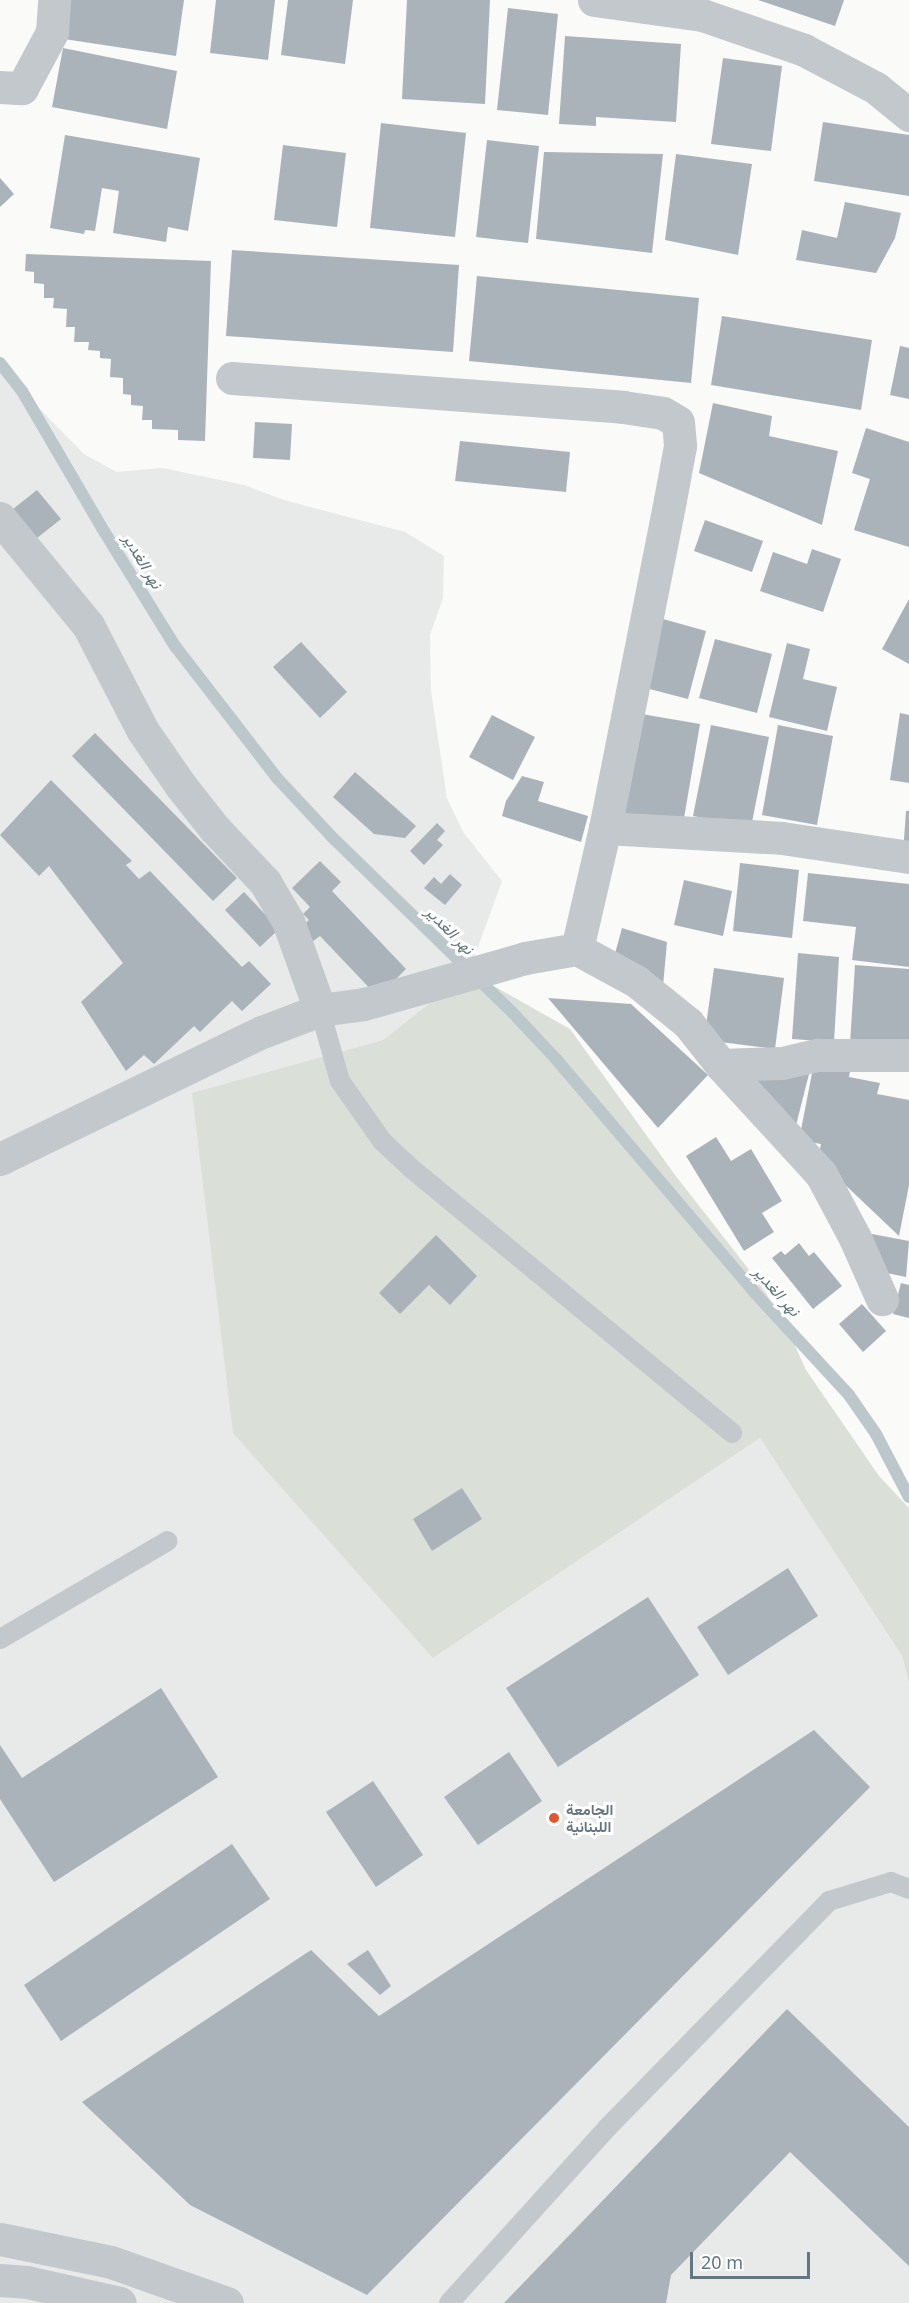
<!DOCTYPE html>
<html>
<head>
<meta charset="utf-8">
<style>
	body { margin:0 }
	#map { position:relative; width:909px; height:2303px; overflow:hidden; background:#fafaf8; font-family:"Noto Sans",Vazirmatn,sans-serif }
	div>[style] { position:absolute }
	.built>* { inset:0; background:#e8e9e9 }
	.green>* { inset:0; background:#dadfd7 }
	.stream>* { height:12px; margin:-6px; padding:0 6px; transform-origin:6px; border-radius:6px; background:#bbc7cb }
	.building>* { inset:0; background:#aab3b9 }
	.lane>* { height:20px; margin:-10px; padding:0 10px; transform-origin:10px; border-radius:10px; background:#c3c8cc }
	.street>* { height:33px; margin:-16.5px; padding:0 16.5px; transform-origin:16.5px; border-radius:16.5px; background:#c3c8cc }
	.dots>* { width:16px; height:16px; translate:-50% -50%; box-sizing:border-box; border:3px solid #fff; border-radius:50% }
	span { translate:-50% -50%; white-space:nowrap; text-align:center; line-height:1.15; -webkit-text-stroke:6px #fff; paint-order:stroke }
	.poi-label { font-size:15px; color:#657683; font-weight:700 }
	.left { translate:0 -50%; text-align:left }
	.water-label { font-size:16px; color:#60757c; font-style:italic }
	.scale { position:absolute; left:690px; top:2252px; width:120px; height:27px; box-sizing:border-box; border:3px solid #657683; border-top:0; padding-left:8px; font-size:18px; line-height:21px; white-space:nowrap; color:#657683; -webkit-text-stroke:4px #fff; paint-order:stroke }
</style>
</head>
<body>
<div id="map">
	<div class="built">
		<i style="clip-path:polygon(0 368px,84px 454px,117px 472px,163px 468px,244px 485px,284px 500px,405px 532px,444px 556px,443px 598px,430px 635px,431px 691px,447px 798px,463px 832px,502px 881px,469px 972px,383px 1040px,192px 1094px,433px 1658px,760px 1438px,902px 1656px,909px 1683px,909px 2303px,0 2303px)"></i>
	</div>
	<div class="green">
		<i style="clip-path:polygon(469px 972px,570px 1029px,675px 1175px,761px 1285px,788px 1330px,806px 1370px,879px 1476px,909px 1508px,909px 1683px,902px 1656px,760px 1438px,433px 1658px,233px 1433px,192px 1093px,383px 1040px)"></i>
	</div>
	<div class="stream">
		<i style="left:0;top:363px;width:36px;rotate:52deg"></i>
		<i style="left:22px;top:391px;width:159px;rotate:59.7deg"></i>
		<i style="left:102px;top:528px;width:139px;rotate:58.3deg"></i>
		<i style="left:175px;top:646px;width:167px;rotate:52.3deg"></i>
		<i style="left:277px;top:778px;width:79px;rotate:47deg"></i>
		<i style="left:331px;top:836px;width:252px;rotate:44.2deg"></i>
		<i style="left:512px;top:1012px;width:64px;rotate:46.9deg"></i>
		<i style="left:556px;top:1059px;width:306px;rotate:49.6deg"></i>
		<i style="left:754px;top:1292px;width:140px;rotate:47.3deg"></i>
		<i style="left:849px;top:1395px;width:47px;rotate:55.3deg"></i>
		<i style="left:876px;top:1434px;width:71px;rotate:62.4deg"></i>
	</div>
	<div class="building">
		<i style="clip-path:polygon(70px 0,184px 0,176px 56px,64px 39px)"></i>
		<i style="clip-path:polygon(216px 0,275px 0,268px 60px,210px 53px)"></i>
		<i style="clip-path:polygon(288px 0,353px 0,345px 64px,281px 55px)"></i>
		<i style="clip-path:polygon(407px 0,490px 0,485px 104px,402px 99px)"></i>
		<i style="clip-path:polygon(758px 0,844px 0,835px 26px)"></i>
		<i style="clip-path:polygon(508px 8px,558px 14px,548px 115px,497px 110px)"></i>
		<i style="clip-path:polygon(565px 36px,681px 44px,676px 122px,596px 117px,596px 126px,559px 124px)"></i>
		<i style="clip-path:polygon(63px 48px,177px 71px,167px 129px,52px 107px)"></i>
		<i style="clip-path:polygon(723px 58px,782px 66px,771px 151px,711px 144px)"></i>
		<i style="clip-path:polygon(823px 122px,909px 135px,909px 196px,814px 181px)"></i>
		<i style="clip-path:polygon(381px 123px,466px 133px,455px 237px,370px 228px)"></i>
		<i style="clip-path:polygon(65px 135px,200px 158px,188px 231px,168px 227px,166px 242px,113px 233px,119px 191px,102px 188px,95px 231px,85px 230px,84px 234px,50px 228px)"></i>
		<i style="clip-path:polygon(487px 140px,539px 146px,528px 243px,476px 237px)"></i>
		<i style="clip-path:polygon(283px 145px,346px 153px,337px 227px,274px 220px)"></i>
		<i style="clip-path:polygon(544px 152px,663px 154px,652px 253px,536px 239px)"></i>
		<i style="clip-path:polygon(676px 154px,752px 164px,738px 255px,665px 240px)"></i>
		<i style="clip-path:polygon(0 178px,14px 194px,0 207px)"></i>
		<i style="clip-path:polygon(845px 202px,901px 213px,895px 238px,876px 273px,796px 260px,802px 230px,837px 238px)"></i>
		<i style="clip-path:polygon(232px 250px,459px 265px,453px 352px,226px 336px)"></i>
		<i style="clip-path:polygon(26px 254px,211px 261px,205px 441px,178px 440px,178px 430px,152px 429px,152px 420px,142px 420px,143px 406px,131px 405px,131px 395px,123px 394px,123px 378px,110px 377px,111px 359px,100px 358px,100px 351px,88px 350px,89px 342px,74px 342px,75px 327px,66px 327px,67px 309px,53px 308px,54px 298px,44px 298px,44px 284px,34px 283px,34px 272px,25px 271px)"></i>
		<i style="clip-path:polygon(477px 276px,699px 298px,691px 383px,469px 361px)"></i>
		<i style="clip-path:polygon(722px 316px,872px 340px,861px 410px,711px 385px)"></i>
		<i style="clip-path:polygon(900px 346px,909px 348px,909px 399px,890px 395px)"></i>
		<i style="clip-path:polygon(713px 403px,772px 416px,769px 436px,838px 451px,822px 525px,699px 473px)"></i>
		<i style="clip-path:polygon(255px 422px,292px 424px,290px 460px,253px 458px)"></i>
		<i style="clip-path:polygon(866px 428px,909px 442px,909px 547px,854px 530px,870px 479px,852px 473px)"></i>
		<i style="clip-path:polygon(460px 441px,570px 452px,566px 492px,455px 481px)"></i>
		<i style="clip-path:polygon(37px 490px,61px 519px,32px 542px,8px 513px)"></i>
		<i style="clip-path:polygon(705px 520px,763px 541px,752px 572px,694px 551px)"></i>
		<i style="clip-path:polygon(812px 549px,841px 559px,823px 612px,760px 591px,773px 552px,807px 564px)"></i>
		<i style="clip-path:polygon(909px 599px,909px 664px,882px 649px)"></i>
		<i style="clip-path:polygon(656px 617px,706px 631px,688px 699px,638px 686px)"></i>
		<i style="clip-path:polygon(715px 639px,772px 654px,757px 713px,699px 698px)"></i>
		<i style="clip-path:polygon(301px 642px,347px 692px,320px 718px,273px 667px)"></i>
		<i style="clip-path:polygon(787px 643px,810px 649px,803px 679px,837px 687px,827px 731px,769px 717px)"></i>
		<i style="clip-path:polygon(630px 712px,700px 724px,682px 830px,612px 818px)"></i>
		<i style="clip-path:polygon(900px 713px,909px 715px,909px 783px,890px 780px)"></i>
		<i style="clip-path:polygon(492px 715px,535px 737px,513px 780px,469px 757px)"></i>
		<i style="clip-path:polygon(711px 725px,769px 737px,751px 827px,693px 816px)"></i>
		<i style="clip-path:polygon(778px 725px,833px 736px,817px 825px,762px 815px)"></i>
		<i style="clip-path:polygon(95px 733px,237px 878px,213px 901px,72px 756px)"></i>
		<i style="clip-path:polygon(355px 772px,416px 826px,405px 838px,374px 834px,333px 797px)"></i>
		<i style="clip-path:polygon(522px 776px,544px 782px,538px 801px,588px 816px,581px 842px,502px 816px,506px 801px)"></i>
		<i style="clip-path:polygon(51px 780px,132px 861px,126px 865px,139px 879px,150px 871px,242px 967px,249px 961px,271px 984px,242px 1011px,232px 1001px,200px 1032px,194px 1026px,154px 1064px,144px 1055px,126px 1071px,81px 1002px,123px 963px,49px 866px,39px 876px,0 835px)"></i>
		<i style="clip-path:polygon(906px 811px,909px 811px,909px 853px,903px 853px)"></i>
		<i style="clip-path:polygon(437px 823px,445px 831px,437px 840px,443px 845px,424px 865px,410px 851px)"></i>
		<i style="clip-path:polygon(320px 861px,341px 882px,332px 891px,406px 969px,378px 997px,320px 936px,313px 941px,301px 927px,309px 920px,303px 914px,310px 907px,292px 888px)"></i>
		<i style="clip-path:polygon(740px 863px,799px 870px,792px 938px,733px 931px)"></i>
		<i style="clip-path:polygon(808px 873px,909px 884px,909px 967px,852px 960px,856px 927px,803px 921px)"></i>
		<i style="clip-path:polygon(450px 874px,462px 885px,445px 905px,424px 888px,434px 877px,441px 884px)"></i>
		<i style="clip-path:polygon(684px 880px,732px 891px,723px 936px,674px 925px)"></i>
		<i style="clip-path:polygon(244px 892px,279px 929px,260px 947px,225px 910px)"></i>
		<i style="clip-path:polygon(622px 928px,667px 942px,663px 986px,613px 961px)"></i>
		<i style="clip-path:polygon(798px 953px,839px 957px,834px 1042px,792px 1039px)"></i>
		<i style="clip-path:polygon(855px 965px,909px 969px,909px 1049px,850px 1044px)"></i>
		<i style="clip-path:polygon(714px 968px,784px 978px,775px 1049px,704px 1040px)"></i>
		<i style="clip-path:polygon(548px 998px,631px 1004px,708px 1075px,658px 1128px)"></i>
		<i style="clip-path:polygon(814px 1063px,850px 1071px,849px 1077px,880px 1083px,877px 1094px,909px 1100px,909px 1185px,899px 1236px,818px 1159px,821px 1144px,799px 1140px)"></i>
		<i style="clip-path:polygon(809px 1074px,793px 1137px,741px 1081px)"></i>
		<i style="clip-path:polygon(716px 1137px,731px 1161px,751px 1149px,782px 1201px,762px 1213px,774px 1232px,744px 1251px,686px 1156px)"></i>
		<i style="clip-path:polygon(872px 1234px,909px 1241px,906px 1277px,882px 1272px,866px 1261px)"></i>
		<i style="clip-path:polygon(436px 1235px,477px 1276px,450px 1305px,429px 1285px,400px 1314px,379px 1293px)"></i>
		<i style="clip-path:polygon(799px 1243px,809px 1256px,814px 1252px,842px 1286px,813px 1309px,772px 1258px,781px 1251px,785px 1255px)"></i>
		<i style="clip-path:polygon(901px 1283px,909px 1285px,909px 1318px,893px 1314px)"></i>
		<i style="clip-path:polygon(862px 1304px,886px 1331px,863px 1352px,839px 1324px)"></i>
		<i style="clip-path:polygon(462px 1488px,482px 1519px,432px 1551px,413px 1519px)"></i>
		<i style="clip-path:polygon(788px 1568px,818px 1616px,728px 1675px,697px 1627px)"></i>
		<i style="clip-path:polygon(648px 1597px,699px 1675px,558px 1767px,506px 1688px)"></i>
		<i style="clip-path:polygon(161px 1688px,218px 1777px,54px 1882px,0 1799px,0 1745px,22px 1778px)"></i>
		<i style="clip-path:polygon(814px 1730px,870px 1787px,367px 2295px,190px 2205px,82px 2102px,311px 1950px,379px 2016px)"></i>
		<i style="clip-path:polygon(509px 1752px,542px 1801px,478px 1845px,444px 1797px)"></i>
		<i style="clip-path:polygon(373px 1781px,423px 1855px,376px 1887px,326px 1812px)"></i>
		<i style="clip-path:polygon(232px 1844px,270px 1899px,61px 2041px,24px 1985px)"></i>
		<i style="clip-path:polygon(368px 1950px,391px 1986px,380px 1995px,347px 1964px)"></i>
		<i style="clip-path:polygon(787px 2009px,909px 2127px,909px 2266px,790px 2152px,671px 2275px,666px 2303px,504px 2303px)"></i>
	</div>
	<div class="lane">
		<i style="left:320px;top:1010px;width:74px;rotate:74.3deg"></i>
		<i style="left:340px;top:1081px;width:73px;rotate:55deg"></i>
		<i style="left:382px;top:1141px;width:41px;rotate:43deg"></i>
		<i style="left:412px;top:1169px;width:415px;rotate:39.5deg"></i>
		<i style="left:0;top:1639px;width:194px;rotate:-30.3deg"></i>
		<i style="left:449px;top:2303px;width:236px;rotate:-47.9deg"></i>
		<i style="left:607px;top:2128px;width:318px;rotate:-45.6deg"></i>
		<i style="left:829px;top:1901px;width:65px;rotate:-17deg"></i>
		<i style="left:891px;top:1882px;width:19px;rotate:21deg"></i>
	</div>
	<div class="street">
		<i style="left:594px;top:0;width:109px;rotate:7.9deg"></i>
		<i style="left:702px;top:15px;width:108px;rotate:18.9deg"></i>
		<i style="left:804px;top:50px;width:81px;rotate:27.8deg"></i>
		<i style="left:876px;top:88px;width:43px;rotate:39.3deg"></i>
		<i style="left:0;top:87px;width:22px;rotate:3deg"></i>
		<i style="left:22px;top:88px;width:64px;rotate:-61.8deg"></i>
		<i style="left:52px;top:32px;width:32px;rotate:-86deg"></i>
		<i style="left:232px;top:378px;width:392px;rotate:4.2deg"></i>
		<i style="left:623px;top:407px;width:40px;rotate:8.5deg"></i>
		<i style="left:663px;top:413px;width:17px;rotate:31deg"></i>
		<i style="left:678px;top:422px;width:24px;rotate:85deg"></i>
		<i style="left:680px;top:446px;width:55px;rotate:100.5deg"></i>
		<i style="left:670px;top:500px;width:334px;rotate:101.2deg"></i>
		<i style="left:0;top:518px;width:139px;rotate:50.6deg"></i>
		<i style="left:88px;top:625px;width:119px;rotate:62.6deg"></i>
		<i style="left:143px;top:731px;width:67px;rotate:55.4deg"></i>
		<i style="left:181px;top:786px;width:55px;rotate:51.7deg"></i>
		<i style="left:215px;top:829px;width:73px;rotate:46.7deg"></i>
		<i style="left:265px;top:882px;width:45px;rotate:59.5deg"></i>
		<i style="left:288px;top:921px;width:95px;rotate:70.2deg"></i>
		<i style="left:577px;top:949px;width:124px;rotate:-77deg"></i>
		<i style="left:605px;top:828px;width:177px;rotate:3.2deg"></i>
		<i style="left:782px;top:838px;width:128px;rotate:8.5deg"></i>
		<i style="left:721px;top:1065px;width:61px;rotate:-1.9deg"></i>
		<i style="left:782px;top:1063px;width:37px;rotate:-13deg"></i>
		<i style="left:818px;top:1055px;width:91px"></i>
		<i style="left:0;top:1159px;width:291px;rotate:-25.9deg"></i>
		<i style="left:262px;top:1032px;width:62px;rotate:-20.8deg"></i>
		<i style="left:320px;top:1010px;width:44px;rotate:-7.8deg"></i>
		<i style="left:364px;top:1004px;width:167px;rotate:-15.9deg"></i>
		<i style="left:525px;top:958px;width:53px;rotate:-9.8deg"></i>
		<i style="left:577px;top:949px;width:67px;rotate:28.5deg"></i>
		<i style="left:636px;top:981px;width:67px;rotate:38.9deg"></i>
		<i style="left:688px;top:1023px;width:53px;rotate:51.8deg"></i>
		<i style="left:721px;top:1065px;width:148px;rotate:47.5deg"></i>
		<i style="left:821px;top:1174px;width:72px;rotate:62deg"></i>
		<i style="left:855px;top:1238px;width:67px;rotate:66.1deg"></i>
		<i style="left:0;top:2239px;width:113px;rotate:11.7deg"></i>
		<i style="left:111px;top:2262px;width:123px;rotate:19.5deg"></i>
		<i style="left:0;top:2280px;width:27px;rotate:4deg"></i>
		<i style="left:27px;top:2282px;width:95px;rotate:12.7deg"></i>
	</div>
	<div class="dots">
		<i style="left:554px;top:1818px;background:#e4572e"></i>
	</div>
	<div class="poi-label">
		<span class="left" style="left:566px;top:1818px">الجامعة<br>اللبنانية</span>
	</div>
	<div class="water-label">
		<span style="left:143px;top:561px;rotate:59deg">نهر الغدير</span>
		<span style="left:450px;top:930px;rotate:45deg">نهر الغدير</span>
		<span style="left:777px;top:1291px;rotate:48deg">نهر الغدير</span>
	</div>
	<div class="scale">20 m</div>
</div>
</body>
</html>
